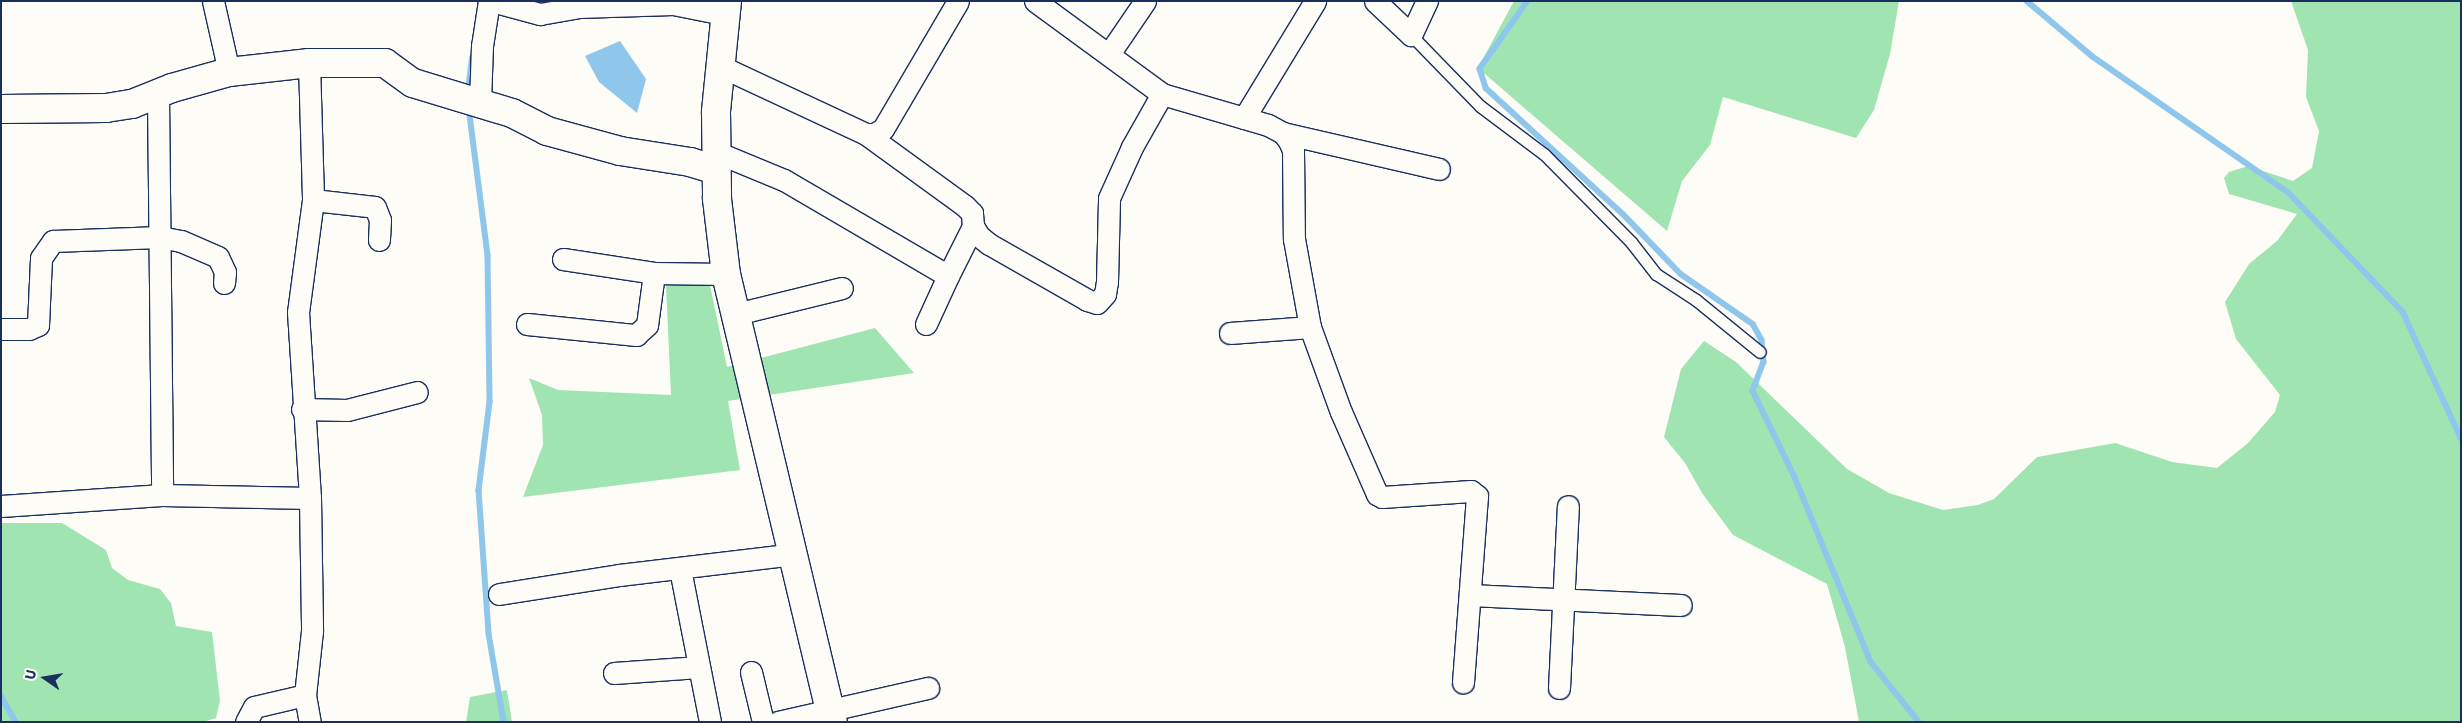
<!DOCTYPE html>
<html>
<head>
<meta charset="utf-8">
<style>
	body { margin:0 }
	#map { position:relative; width:2462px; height:723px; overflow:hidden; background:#fdfcf7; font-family:"Shantell Sans",sans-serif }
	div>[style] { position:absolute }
	.green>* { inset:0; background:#a0e5b1 }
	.water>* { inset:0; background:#8ec6ec }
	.stream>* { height:5.5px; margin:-2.75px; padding:0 2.75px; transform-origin:2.75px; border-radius:2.75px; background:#8ec6ec }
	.roads { filter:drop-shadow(1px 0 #1b2f5e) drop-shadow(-1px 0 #1b2f5e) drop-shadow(0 1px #1b2f5e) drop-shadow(0 -1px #1b2f5e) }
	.lane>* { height:11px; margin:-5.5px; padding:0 5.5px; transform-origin:5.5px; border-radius:5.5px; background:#fdfcf7 }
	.street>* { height:21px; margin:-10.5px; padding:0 10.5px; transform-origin:10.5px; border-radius:10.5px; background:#fdfcf7 }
	.secondary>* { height:28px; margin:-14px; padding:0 14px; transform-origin:14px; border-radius:14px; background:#fdfcf7 }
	span { translate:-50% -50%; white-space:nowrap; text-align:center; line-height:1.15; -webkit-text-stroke:4px #fdfcf7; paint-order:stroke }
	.frame { position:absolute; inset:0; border:2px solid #1b2f5e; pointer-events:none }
	.north { position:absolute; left:20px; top:653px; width:50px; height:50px; -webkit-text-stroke:4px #fdfcf7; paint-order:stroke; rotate:283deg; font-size:14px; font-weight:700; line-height:20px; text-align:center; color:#1b2f5e }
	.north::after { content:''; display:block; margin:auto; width:18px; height:22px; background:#1b2f5e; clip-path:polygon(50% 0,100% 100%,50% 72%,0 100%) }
</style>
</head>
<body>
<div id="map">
	<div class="green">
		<i style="clip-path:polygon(1514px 1px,1899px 1px,1890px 54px,1874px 110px,1856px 138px,1723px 97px,1710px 145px,1682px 181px,1667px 231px,1478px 68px)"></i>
		<i style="clip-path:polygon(2291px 1px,2461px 1px,2461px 722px,1859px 722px,1845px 647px,1827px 584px,1733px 535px,1702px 493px,1685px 463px,1664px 437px,1681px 369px,1704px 341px,1736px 362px,1847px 469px,1889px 493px,1943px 510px,1978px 505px,1994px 499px,2037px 457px,2115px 443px,2172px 462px,2217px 468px,2248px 443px,2275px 412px,2280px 395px,2236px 339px,2225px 302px,2249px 264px,2277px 241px,2297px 214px,2229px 194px,2224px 178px,2229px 172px,2248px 166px,2293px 181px,2312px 168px,2319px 131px,2306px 97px,2308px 50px)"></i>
		<i style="clip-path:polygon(666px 285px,710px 285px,727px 367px,875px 328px,914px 373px,728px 401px,740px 470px,523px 497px,543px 445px,542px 415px,529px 378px,558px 390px,671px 395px)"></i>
		<i style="clip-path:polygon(1px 523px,62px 523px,106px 550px,112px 568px,128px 580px,160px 589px,171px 603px,176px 626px,212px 632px,220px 701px,216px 718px,203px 722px,1px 722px)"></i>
		<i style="clip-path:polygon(507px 690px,512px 722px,466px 722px,470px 697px)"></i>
	</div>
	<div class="water">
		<i style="clip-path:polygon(620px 41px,646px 79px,637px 113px,599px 82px,585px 56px)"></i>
	</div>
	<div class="stream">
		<i style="left:1528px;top:1px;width:83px;rotate:125.2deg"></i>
		<i style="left:1480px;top:69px;width:20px;rotate:72deg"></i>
		<i style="left:1486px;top:88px;width:186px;rotate:42.6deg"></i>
		<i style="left:1623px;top:214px;width:83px;rotate:46deg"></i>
		<i style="left:1681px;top:274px;width:88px;rotate:34.8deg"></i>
		<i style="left:1753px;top:324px;width:18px;rotate:61deg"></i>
		<i style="left:1762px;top:340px;width:22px;rotate:85deg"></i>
		<i style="left:1764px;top:362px;width:31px;rotate:111deg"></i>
		<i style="left:1753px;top:391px;width:93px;rotate:64deg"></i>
		<i style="left:1794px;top:475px;width:202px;rotate:67.6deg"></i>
		<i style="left:1871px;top:662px;width:77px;rotate:51.3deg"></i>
		<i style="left:2027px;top:1px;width:85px;rotate:40.2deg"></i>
		<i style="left:2092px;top:56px;width:239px;rotate:34.8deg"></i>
		<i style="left:2288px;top:192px;width:166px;rotate:46.2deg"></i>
		<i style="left:2403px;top:312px;width:139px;rotate:65.3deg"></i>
		<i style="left:468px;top:91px;width:33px;rotate:-83deg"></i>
		<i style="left:469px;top:107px;width:150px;rotate:82.7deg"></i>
		<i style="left:488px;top:256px;width:146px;rotate:89.2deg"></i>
		<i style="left:490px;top:402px;width:89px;rotate:97.1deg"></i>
		<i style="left:479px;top:490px;width:144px;rotate:86deg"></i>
		<i style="left:489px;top:634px;width:89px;rotate:80.3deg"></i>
		<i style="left:1px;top:696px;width:30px;rotate:60deg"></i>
	</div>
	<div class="roads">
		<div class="lane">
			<i style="left:1411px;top:35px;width:99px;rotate:45.8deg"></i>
			<i style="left:1480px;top:106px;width:80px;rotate:36.9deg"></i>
			<i style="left:1544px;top:154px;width:124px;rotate:45.3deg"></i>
			<i style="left:1631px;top:242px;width:41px;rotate:52deg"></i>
			<i style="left:1656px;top:274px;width:48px;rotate:33deg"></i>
			<i style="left:1696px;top:300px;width:82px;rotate:39.1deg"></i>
		</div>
		<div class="street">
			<i style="left:213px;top:1px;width:73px;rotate:77.3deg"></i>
			<i style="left:492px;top:1px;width:50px;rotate:15.2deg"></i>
			<i style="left:540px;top:14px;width:39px;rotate:-10deg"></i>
			<i style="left:578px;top:7px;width:95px;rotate:-1.8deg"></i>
			<i style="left:673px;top:4px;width:51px;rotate:11.3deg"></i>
			<i style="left:1035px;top:1px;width:157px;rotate:36.2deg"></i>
			<i style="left:1162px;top:94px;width:110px;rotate:16.3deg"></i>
			<i style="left:1268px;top:125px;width:17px;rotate:28deg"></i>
			<i style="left:1283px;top:133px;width:10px;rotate:53deg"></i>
			<i style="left:1289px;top:141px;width:10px;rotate:66deg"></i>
			<i style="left:1293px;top:150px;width:89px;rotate:89.4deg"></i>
			<i style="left:1294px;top:239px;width:89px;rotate:79.7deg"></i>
			<i style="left:1310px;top:327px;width:90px;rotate:70deg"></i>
			<i style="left:1341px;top:412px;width:90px;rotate:66.3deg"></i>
			<i style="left:1377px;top:494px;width:6px;rotate:31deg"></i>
			<i style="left:1382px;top:497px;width:89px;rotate:-3.9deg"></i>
			<i style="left:1471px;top:491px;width:8px;rotate:40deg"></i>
			<i style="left:1477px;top:496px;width:187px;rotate:94.3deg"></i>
			<i style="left:1375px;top:1px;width:50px;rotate:43.4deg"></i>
			<i style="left:1411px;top:35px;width:38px;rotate:-65deg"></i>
			<i style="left:1109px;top:54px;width:64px;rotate:-55.8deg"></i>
			<i style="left:309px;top:63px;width:137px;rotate:88.3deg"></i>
			<i style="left:313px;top:200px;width:113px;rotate:97.6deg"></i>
			<i style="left:298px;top:312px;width:186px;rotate:86.3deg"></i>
			<i style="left:310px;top:498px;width:133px;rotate:89.1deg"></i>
			<i style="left:312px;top:631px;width:64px;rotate:96.2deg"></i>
			<i style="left:305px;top:695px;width:27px;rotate:80deg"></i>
			<i style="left:720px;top:66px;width:161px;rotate:25deg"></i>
			<i style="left:866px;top:134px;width:8px"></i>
			<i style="left:874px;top:134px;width:10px;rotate:-29deg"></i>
			<i style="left:883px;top:129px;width:148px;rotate:-59.6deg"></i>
			<i style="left:158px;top:95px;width:400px;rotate:89.4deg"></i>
			<i style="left:480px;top:103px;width:57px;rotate:-88deg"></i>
			<i style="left:482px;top:46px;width:46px;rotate:-81.2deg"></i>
			<i style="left:1244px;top:118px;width:137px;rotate:-58.7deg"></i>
			<i style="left:1283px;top:133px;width:160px;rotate:13deg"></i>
			<i style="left:866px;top:134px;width:122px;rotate:36deg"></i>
			<i style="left:965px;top:206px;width:10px;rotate:45deg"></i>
			<i style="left:972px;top:213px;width:13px;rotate:86deg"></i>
			<i style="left:973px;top:226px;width:12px;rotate:59deg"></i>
			<i style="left:979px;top:236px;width:13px;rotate:39deg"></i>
			<i style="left:989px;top:244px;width:113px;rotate:29.7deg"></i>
			<i style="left:1087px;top:300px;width:10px;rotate:17deg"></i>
			<i style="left:1097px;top:303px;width:12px;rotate:-48deg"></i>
			<i style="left:1105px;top:294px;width:12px;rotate:-81deg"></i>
			<i style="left:1107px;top:282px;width:84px;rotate:-88.6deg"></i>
			<i style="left:1109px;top:198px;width:56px;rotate:-65.7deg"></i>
			<i style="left:1132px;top:147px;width:61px;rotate:-60.5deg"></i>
			<i style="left:716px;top:152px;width:74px;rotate:22.4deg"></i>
			<i style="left:784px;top:180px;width:190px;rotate:30.3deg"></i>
			<i style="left:948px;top:276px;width:56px;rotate:-63.4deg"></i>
			<i style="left:313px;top:200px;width:62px;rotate:6.4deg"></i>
			<i style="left:375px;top:207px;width:14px;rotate:69deg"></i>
			<i style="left:380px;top:220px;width:20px;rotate:93deg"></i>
			<i style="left:563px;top:259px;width:92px;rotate:8.7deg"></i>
			<i style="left:654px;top:273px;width:72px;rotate:0.8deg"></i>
			<i style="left:736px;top:314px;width:109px;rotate:-13.8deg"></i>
			<i style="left:527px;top:324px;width:110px;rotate:5.8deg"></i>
			<i style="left:636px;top:335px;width:15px;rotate:-42deg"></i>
			<i style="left:647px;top:325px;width:52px;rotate:-82.3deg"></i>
			<i style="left:926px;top:324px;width:53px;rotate:-65.4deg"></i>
			<i style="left:1px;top:329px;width:28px"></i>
			<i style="left:29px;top:329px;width:10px;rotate:-24deg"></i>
			<i style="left:38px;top:325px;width:67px;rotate:-87.4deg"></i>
			<i style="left:41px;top:258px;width:21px;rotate:-55deg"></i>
			<i style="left:53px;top:241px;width:107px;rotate:-2.1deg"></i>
			<i style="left:160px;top:237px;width:21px;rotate:11deg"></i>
			<i style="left:181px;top:241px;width:40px;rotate:23.4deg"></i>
			<i style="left:218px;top:257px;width:17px;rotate:65deg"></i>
			<i style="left:225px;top:272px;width:11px;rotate:95deg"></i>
			<i style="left:1230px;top:333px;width:80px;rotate:-4.3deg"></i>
			<i style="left:302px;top:409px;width:45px;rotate:1.3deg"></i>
			<i style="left:347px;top:410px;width:72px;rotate:-14.4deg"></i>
			<i style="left:1px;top:506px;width:161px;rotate:-3.9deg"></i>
			<i style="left:162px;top:495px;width:148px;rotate:1.2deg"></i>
			<i style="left:680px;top:569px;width:156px;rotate:78.9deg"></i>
			<i style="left:499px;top:594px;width:121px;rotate:-9deg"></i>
			<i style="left:619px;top:575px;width:176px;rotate:-6.8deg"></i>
			<i style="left:1470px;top:595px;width:211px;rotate:2.7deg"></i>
			<i style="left:751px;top:672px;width:51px;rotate:76.5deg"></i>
			<i style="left:614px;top:673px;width:85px;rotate:-4deg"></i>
			<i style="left:1559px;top:688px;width:182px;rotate:-87.2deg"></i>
			<i style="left:246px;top:722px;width:17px;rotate:-62deg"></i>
			<i style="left:254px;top:707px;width:52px;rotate:-13.2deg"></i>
			<i style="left:778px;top:722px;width:154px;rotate:-12.8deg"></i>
		</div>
		<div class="secondary">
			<i style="left:727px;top:1px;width:112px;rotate:95.7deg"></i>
			<i style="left:716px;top:112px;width:87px;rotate:89.3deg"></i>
			<i style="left:717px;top:199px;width:76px;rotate:83.2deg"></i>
			<i style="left:726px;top:274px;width:461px;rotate:76.6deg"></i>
			<i style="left:1px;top:109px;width:105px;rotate:-0.5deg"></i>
			<i style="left:106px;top:108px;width:26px;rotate:-9deg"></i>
			<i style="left:132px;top:104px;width:43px;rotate:-21.8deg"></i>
			<i style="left:172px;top:88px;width:59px;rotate:-15.7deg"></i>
			<i style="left:229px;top:72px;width:81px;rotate:-6.4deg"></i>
			<i style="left:309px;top:63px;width:76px"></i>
			<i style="left:385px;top:63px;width:34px;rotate:36deg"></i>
			<i style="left:413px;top:83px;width:103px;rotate:16.9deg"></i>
			<i style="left:512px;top:113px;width:39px;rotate:27deg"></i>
			<i style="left:547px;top:131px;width:76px;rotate:15.3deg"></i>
			<i style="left:620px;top:151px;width:71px;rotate:8.9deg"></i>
			<i style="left:690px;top:162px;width:27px;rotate:17deg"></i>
		</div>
	</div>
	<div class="frame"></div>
	<div class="north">U</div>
</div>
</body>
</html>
